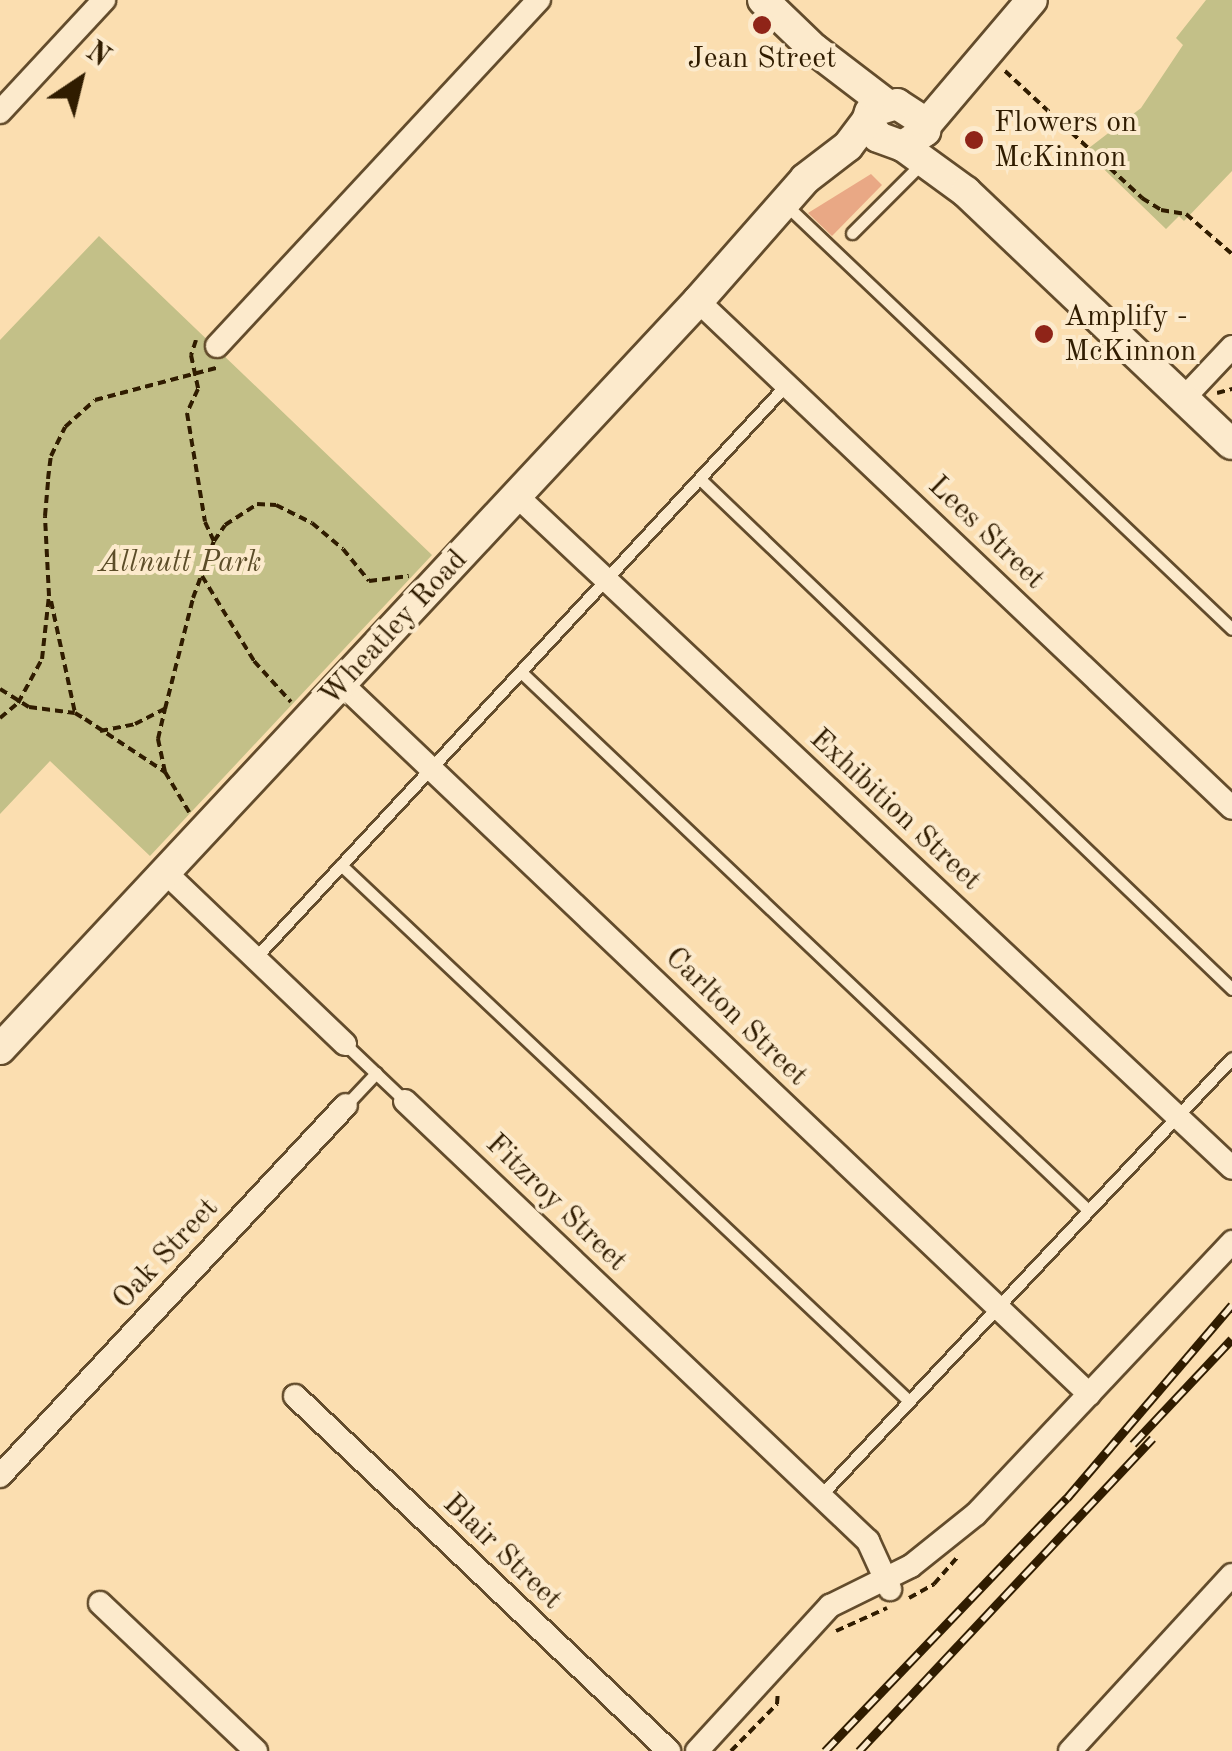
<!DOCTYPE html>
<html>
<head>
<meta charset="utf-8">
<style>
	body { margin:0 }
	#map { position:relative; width:1232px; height:1751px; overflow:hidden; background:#fbdeb0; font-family:"Old Standard TT",serif }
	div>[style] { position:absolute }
	.green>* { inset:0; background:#c3c088 }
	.building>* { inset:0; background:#e9a885 }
	.path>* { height:4px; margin-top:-2px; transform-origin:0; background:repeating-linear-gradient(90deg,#301c00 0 8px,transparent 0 13px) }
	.roads { filter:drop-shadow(2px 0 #634c2c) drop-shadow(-2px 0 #634c2c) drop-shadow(0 2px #634c2c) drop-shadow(0 -2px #634c2c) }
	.lane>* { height:11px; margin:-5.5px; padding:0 5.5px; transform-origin:5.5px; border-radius:5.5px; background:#fceacc }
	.street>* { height:22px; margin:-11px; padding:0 11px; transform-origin:11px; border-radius:11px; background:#fceacc }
	.secondary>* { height:30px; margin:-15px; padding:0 15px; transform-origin:15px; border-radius:15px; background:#fceacc }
	.rail>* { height:9px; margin-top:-4.5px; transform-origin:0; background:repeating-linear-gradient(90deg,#fceacc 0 15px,#301c00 0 30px); box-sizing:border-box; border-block:2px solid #301c00 }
	.dots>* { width:28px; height:28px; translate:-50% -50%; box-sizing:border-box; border:5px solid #fceacc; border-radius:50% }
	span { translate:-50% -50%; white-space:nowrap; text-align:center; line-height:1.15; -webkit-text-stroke:8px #fceacc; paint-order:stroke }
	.poi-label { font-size:30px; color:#301c00 }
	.left { translate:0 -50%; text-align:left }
	.street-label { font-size:30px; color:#301c00 }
	.park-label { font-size:30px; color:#5c4d29; font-style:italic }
	.north { position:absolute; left:30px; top:30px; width:100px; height:100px; -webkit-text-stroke:8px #fceacc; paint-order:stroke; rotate:35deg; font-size:28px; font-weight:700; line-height:40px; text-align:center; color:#301c00 }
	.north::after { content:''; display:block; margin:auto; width:35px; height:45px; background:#301c00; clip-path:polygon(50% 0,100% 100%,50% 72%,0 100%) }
</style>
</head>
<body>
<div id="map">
	<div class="green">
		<i style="clip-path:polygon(1206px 0,1232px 0,1232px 171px,1184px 221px,1179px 216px,1166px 229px,1085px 151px,1141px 108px,1183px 45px,1176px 38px)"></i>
		<i style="clip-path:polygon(99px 236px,432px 555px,150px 856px,50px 761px,0 814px,0 340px)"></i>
	</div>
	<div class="building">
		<i style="clip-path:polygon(871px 174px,882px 185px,832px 236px,808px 213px)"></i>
	</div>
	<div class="path">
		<i style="left:1005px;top:71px;width:187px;rotate:42.8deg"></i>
		<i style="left:1142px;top:198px;width:22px;rotate:32deg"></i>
		<i style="left:1161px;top:210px;width:25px;rotate:9deg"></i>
		<i style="left:1186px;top:214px;width:61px;rotate:41deg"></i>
		<i style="left:196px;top:340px;width:16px;rotate:108deg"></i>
		<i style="left:191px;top:355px;width:35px;rotate:78deg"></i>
		<i style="left:198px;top:389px;width:26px;rotate:115deg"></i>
		<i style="left:187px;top:413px;width:110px;rotate:80.6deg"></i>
		<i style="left:205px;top:522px;width:21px;rotate:65deg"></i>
		<i style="left:1217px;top:393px;width:16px;rotate:-15deg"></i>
		<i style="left:202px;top:576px;width:100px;rotate:58.5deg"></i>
		<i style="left:254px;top:661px;width:55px;rotate:47.9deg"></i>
		<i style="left:51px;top:601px;width:115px;rotate:77.9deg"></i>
		<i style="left:0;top:689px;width:34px;rotate:32deg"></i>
		<i style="left:29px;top:707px;width:46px;rotate:7.4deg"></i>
		<i style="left:75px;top:713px;width:12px;rotate:31deg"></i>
		<i style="left:85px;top:719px;width:96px;rotate:33.5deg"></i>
		<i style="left:165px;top:772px;width:47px;rotate:59deg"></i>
		<i style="left:0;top:718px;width:23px;rotate:-40deg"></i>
		<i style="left:18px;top:703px;width:50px;rotate:-61.4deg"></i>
		<i style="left:42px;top:659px;width:63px;rotate:-83.7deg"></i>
		<i style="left:49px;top:596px;width:80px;rotate:-92.9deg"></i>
		<i style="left:45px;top:516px;width:37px;rotate:-85deg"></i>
		<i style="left:48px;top:479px;width:23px;rotate:-83deg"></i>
		<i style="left:51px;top:456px;width:32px;rotate:-64deg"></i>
		<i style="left:65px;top:427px;width:40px;rotate:-42deg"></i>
		<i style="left:95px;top:400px;width:129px;rotate:-14.8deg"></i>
		<i style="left:100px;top:731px;width:36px;rotate:-11deg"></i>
		<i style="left:135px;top:724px;width:34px;rotate:-27deg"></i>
		<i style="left:165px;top:709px;width:114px;rotate:-75.8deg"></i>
		<i style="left:193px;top:598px;width:61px;rotate:-69.8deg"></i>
		<i style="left:214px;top:541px;width:19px;rotate:-55deg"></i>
		<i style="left:225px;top:525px;width:38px;rotate:-33deg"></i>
		<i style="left:257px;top:504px;width:19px;rotate:3deg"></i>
		<i style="left:276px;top:505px;width:40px;rotate:26.6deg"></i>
		<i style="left:312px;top:523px;width:40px;rotate:40deg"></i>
		<i style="left:343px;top:549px;width:41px;rotate:50.9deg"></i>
		<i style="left:369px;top:581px;width:40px;rotate:-7.1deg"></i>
		<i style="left:165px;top:772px;width:34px;rotate:-102deg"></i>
		<i style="left:158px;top:739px;width:31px;rotate:-77deg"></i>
		<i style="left:909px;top:1598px;width:29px;rotate:-29deg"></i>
		<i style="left:934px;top:1584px;width:37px;rotate:-49deg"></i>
		<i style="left:836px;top:1631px;width:56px;rotate:-24.3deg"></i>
		<i style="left:731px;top:1751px;width:66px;rotate:-45.6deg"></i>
		<i style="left:777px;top:1704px;width:13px;rotate:-86deg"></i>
	</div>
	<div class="roads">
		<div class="lane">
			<i style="left:786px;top:205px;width:615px;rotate:43.55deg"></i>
			<i style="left:852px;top:233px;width:100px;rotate:-45deg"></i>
			<i style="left:700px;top:479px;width:737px;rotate:43.79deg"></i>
			<i style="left:521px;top:672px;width:782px;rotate:43.5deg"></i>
			<i style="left:341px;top:865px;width:781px;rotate:43.34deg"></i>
			<i style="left:255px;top:958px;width:781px;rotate:-47.18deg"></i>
			<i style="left:345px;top:1044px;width:83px;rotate:43.5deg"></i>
			<i style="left:346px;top:1105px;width:44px;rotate:-46.8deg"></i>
			<i style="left:820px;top:1496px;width:601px;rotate:-46.75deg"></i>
		</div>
		<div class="street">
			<i style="left:0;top:112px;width:153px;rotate:-47.1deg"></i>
			<i style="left:698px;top:301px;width:736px;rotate:43.51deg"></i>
			<i style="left:217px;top:346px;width:473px;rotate:-47.1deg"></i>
			<i style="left:1184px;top:398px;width:70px;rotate:-46.7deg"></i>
			<i style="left:517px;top:496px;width:981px;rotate:43.22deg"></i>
			<i style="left:342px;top:684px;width:1031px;rotate:43.55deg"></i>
			<i style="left:165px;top:872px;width:249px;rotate:43.7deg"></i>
			<i style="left:405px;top:1101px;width:639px;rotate:43.54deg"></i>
			<i style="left:868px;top:1541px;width:53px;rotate:65.4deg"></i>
			<i style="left:295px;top:1396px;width:516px;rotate:43.51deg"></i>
			<i style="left:0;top:1476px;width:507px;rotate:-47deg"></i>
			<i style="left:100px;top:1603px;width:215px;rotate:43.5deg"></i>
			<i style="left:697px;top:1751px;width:197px;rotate:-47.5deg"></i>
			<i style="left:830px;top:1606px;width:90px;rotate:-26.3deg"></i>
			<i style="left:911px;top:1566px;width:83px;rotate:-38.7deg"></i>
			<i style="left:976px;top:1514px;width:374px;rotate:-46.7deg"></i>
			<i style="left:1070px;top:1751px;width:239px;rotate:-47.4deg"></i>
		</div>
		<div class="secondary">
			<i style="left:763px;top:0;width:71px;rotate:43.9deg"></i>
			<i style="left:814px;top:49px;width:91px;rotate:37.4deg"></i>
			<i style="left:925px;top:126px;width:165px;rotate:-49.7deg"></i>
			<i style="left:903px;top:146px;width:27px;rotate:-34deg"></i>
			<i style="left:925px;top:131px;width:13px;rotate:-113deg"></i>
			<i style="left:920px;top:119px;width:27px;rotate:-147deg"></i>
			<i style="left:897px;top:104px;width:28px;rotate:163deg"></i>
			<i style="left:870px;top:112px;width:9px;rotate:108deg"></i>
			<i style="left:867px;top:121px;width:19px;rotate:55deg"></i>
			<i style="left:878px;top:137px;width:27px;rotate:20deg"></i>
			<i style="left:903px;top:146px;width:78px;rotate:36.1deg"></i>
			<i style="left:966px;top:192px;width:366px;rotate:43.5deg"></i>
			<i style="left:0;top:1049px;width:1023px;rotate:-46.98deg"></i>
			<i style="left:698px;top:301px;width:162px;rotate:-48.7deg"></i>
			<i style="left:805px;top:179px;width:54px;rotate:-37.5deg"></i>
			<i style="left:848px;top:146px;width:31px;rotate:-53deg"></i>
		</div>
	</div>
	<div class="rail">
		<i style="left:1133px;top:1444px;width:144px;rotate:-46.7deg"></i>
		<i style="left:825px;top:1751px;width:350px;rotate:-46.3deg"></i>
		<i style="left:1067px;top:1498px;width:254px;rotate:-49.5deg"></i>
		<i style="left:859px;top:1751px;width:429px;rotate:-46.8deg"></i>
	</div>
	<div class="dots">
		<i style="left:762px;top:25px;background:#8f2418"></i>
		<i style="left:974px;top:140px;background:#8f2418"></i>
		<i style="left:1044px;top:334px;background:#8f2418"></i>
	</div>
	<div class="poi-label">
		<span style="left:762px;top:59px">Jean Street</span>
		<span class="left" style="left:994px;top:140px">Flowers on<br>McKinnon</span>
		<span class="left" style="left:1064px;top:334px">Amplify -<br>McKinnon</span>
	</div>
	<div class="street-label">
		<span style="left:986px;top:533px;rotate:44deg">Lees Street</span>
		<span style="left:394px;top:628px;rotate:-47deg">Wheatley Road</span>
		<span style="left:895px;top:810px;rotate:43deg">Exhibition Street</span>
		<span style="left:736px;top:1017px;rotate:44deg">Carlton Street</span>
		<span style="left:556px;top:1203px;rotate:44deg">Fitzroy Street</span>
		<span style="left:166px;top:1254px;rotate:-47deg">Oak Street</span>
		<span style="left:502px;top:1552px;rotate:44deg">Blair Street</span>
	</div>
	<div class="park-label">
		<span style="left:180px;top:563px">Allnutt Park</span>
	</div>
	<div class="north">N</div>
</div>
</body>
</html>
